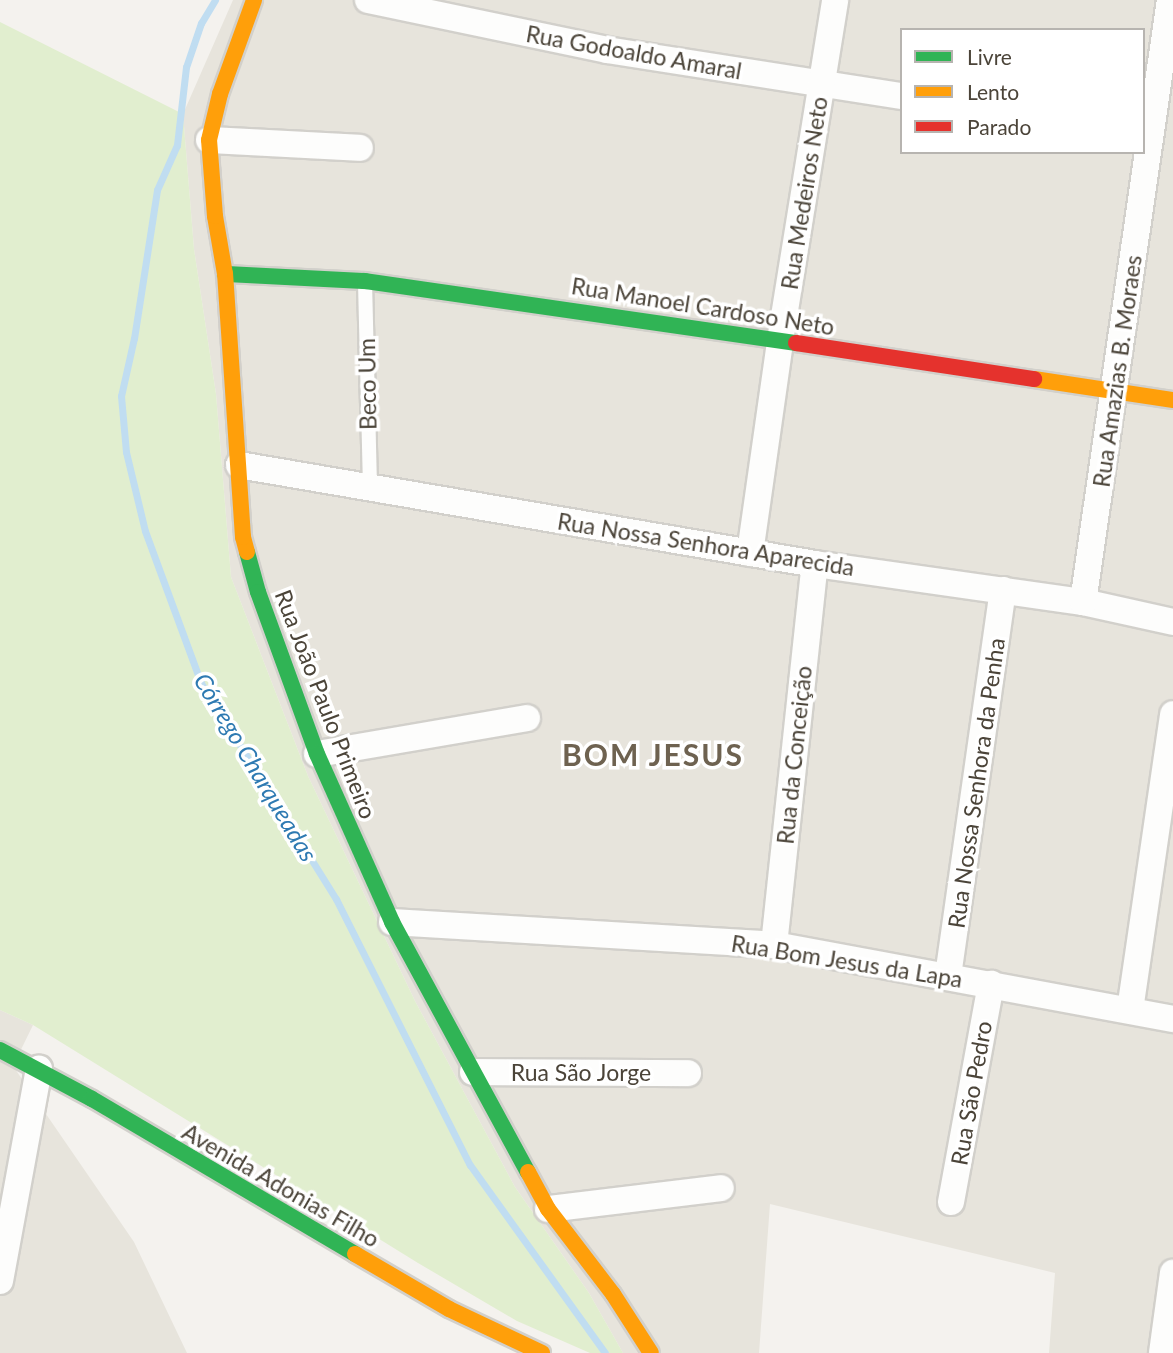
<!DOCTYPE html>
<html>
<head>
<meta charset="utf-8">
<style>
	body { margin:0 }
	#map { position:relative; width:1173px; height:1353px; overflow:hidden; background:#f4f2ee; font-family:Lato,sans-serif }
	div>[style] { position:absolute }
	.residential>* { inset:0; background:#e7e4dc }
	.green>* { inset:0; background:#e1eecf }
	.stream>* { height:7px; margin:-3.5px; padding:0 3.5px; transform-origin:3.5px; border-radius:3.5px; background:#c0ddf1 }
	.roads { filter:drop-shadow(2px 0 #d2d0cb) drop-shadow(-2px 0 #d2d0cb) drop-shadow(0 2px #d2d0cb) drop-shadow(0 -2px #d2d0cb) }
	.lane>* { height:14px; margin:-7px; padding:0 7px; transform-origin:7px; border-radius:7px; background:#fdfdfc }
	.street>* { height:26px; margin:-13px; padding:0 13px; transform-origin:13px; border-radius:13px; background:#fdfdfc }
	.fast>* { height:16px; margin:-8px; padding:0 8px; transform-origin:8px; border-radius:8px; background:#30b455 }
	.slow>* { height:16px; margin:-8px; padding:0 8px; transform-origin:8px; border-radius:8px; background:#ff9f0a }
	.jam>* { height:16px; margin:-8px; padding:0 8px; transform-origin:8px; border-radius:8px; background:#e5322d }
	span { translate:-50% -50%; white-space:nowrap; text-align:center; line-height:1.15; -webkit-text-stroke:7px #fff; paint-order:stroke }
	.street-label { font-size:23px; color:#4b4439 }
	.water-label { font-size:24px; color:#2e7ab2; font-style:italic }
	.district-label { font-size:30px; color:#6e6250; font-weight:700; letter-spacing:2px }
	.legend { position:absolute; left:900px; top:28px; width:245px; height:126px; box-sizing:border-box; background:#fff; border:2px solid #b7b4b0; margin:0; padding:9px 12px; list-style:none; font-size:21px; color:#4b4439 }
	.legend li { display:flex; align-items:center; gap:14px; height:35px }
	.legend b { width:35px; border:2px solid #b7b4b0 }
</style>
</head>
<body>
<div id="map">
	<div class="residential">
		<i style="clip-path:polygon(evenodd,233px 0,1173px 0,1173px 1353px,1049px 1353px,1055px 1273px,770px 1204px,759px 1353px,623px 1353px,589px 1293px,515px 1187px,415px 1001px,308px 776px,231px 577px,216px 394px,194px 249px,183px 114px,233px 0,902px 30px,1143px 30px,1143px 152px,902px 152px,902px 30px)"></i>
		<i style="clip-path:polygon(0 1010px,33px 1025px,13px 1066px,134px 1242px,187px 1353px,0 1353px)"></i>
	</div>
	<div class="green">
		<i style="clip-path:polygon(0 22px,183px 114px,194px 249px,216px 394px,231px 577px,308px 776px,415px 1001px,515px 1187px,589px 1293px,623px 1353px,590px 1353px,517px 1321px,418px 1263px,33px 1025px,0 1010px)"></i>
	</div>
	<div class="stream">
		<i style="left:215px;top:0;width:27px;rotate:121deg"></i>
		<i style="left:201px;top:23px;width:46px;rotate:108.8deg"></i>
		<i style="left:186px;top:67px;width:79px;rotate:96.6deg"></i>
		<i style="left:177px;top:145px;width:49px;rotate:114deg"></i>
		<i style="left:157px;top:190px;width:150px;rotate:98.8deg"></i>
		<i style="left:134px;top:338px;width:59px;rotate:102.6deg"></i>
		<i style="left:121px;top:396px;width:56px;rotate:84.9deg"></i>
		<i style="left:126px;top:452px;width:81px;rotate:76.5deg"></i>
		<i style="left:145px;top:531px;width:162px;rotate:69.8deg"></i>
		<i style="left:201px;top:683px;width:255px;rotate:58deg"></i>
		<i style="left:336px;top:899px;width:298px;rotate:63.3deg"></i>
		<i style="left:470px;top:1165px;width:231px;rotate:54.3deg"></i>
	</div>
	<div class="roads">
		<div class="lane">
			<i style="left:365px;top:282px;width:205px;rotate:88.6deg"></i>
		</div>
		<div class="street">
			<i style="left:368px;top:0;width:244px;rotate:11.8deg"></i>
			<i style="left:607px;top:50px;width:299px;rotate:8.9deg"></i>
			<i style="left:209px;top:140px;width:151px;rotate:3deg"></i>
			<i style="left:239px;top:465px;width:584px;rotate:9.75deg"></i>
			<i style="left:815px;top:564px;width:271px;rotate:8.1deg"></i>
			<i style="left:1083px;top:602px;width:92px;rotate:12.5deg"></i>
			<i style="left:750px;top:553px;width:214px;rotate:-81.9deg"></i>
			<i style="left:780px;top:341px;width:345px;rotate:-80.8deg"></i>
			<i style="left:1083px;top:602px;width:608px;rotate:-81.78deg"></i>
			<i style="left:317px;top:754px;width:213px;rotate:-9.7deg"></i>
			<i style="left:392px;top:922px;width:383px;rotate:3.4deg"></i>
			<i style="left:774px;top:945px;width:406px;rotate:10.5deg"></i>
			<i style="left:774px;top:945px;width:383px;rotate:-83.9deg"></i>
			<i style="left:948px;top:976px;width:390px;rotate:-81.9deg"></i>
			<i style="left:1130px;top:1010px;width:299px;rotate:-81.7deg"></i>
			<i style="left:473px;top:1072px;width:215px;rotate:0.3deg"></i>
			<i style="left:951px;top:1202px;width:222px;rotate:-79.6deg"></i>
			<i style="left:548px;top:1209px;width:174px;rotate:-6.9deg"></i>
			<i style="left:0;top:1281px;width:216px;rotate:-79.6deg"></i>
			<i style="left:1162px;top:1353px;width:81px;rotate:-82.2deg"></i>
		</div>
		<div class="fast">
			<i style="left:225px;top:274px;width:140px;rotate:2.9deg"></i>
			<i style="left:365px;top:281px;width:435px;rotate:8.2deg"></i>
			<i style="left:247px;top:552px;width:41px;rotate:74.6deg"></i>
			<i style="left:258px;top:592px;width:172px;rotate:70deg"></i>
			<i style="left:317px;top:754px;width:184px;rotate:65.9deg"></i>
			<i style="left:392px;top:922px;width:285px;rotate:61.5deg"></i>
			<i style="left:0;top:1050px;width:104px;rotate:28deg"></i>
			<i style="left:92px;top:1099px;width:305px;rotate:30.5deg"></i>
		</div>
		<div class="slow">
			<i style="left:1034px;top:379px;width:141px;rotate:8.6deg"></i>
			<i style="left:247px;top:552px;width:16px;rotate:-105deg"></i>
			<i style="left:243px;top:537px;width:264px;rotate:-93.9deg"></i>
			<i style="left:225px;top:274px;width:59px;rotate:-99.8deg"></i>
			<i style="left:215px;top:216px;width:76px;rotate:-94.5deg"></i>
			<i style="left:209px;top:140px;width:47px;rotate:-76.6deg"></i>
			<i style="left:220px;top:94px;width:100px;rotate:-70.1deg"></i>
			<i style="left:528px;top:1172px;width:42px;rotate:61.6deg"></i>
			<i style="left:548px;top:1209px;width:107px;rotate:52.6deg"></i>
			<i style="left:613px;top:1294px;width:70px;rotate:57.2deg"></i>
			<i style="left:355px;top:1254px;width:109px;rotate:30.3deg"></i>
			<i style="left:449px;top:1309px;width:103px;rotate:25.3deg"></i>
		</div>
		<div class="jam">
			<i style="left:796px;top:343px;width:241px;rotate:8.6deg"></i>
		</div>
	</div>
	<div class="street-label">
		<span style="left:634px;top:52px;rotate:10deg">Rua Godoaldo Amaral</span>
		<span style="left:804px;top:193px;rotate:-81deg">Rua Medeiros Neto</span>
		<span style="left:703px;top:306px;rotate:9deg">Rua Manoel Cardoso Neto</span>
		<span style="left:1117px;top:371px;rotate:-82deg">Rua Amazias B. Moraes</span>
		<span style="left:367px;top:384px;rotate:-91deg">Beco Um</span>
		<span style="left:706px;top:544px;rotate:9deg">Rua Nossa Senhora Aparecida</span>
		<span style="left:326px;top:704px;rotate:69deg">Rua João Paulo Primeiro</span>
		<span style="left:794px;top:755px;rotate:-84deg">Rua da Conceição</span>
		<span style="left:976px;top:783px;rotate:-82deg">Rua Nossa Senhora da Penha</span>
		<span style="left:847px;top:961px;rotate:9deg">Rua Bom Jesus da Lapa</span>
		<span style="left:581px;top:1072px">Rua São Jorge</span>
		<span style="left:971px;top:1093px;rotate:-80deg">Rua São Pedro</span>
		<span style="left:281px;top:1185px;rotate:30deg">Avenida Adonias Filho</span>
	</div>
	<div class="water-label">
		<span style="left:256px;top:767px;rotate:59deg">Córrego Charqueadas</span>
	</div>
	<div class="district-label">
		<span style="left:653px;top:754px">BOM JESUS</span>
	</div>
	<ul class="legend">
	<li><b style="height:9px;background:#30b455"></b>Livre</li>
	<li><b style="height:9px;background:#ff9f0a"></b>Lento</li>
	<li><b style="height:9px;background:#e5322d"></b>Parado</li>
	</ul>
</div>
</body>
</html>
